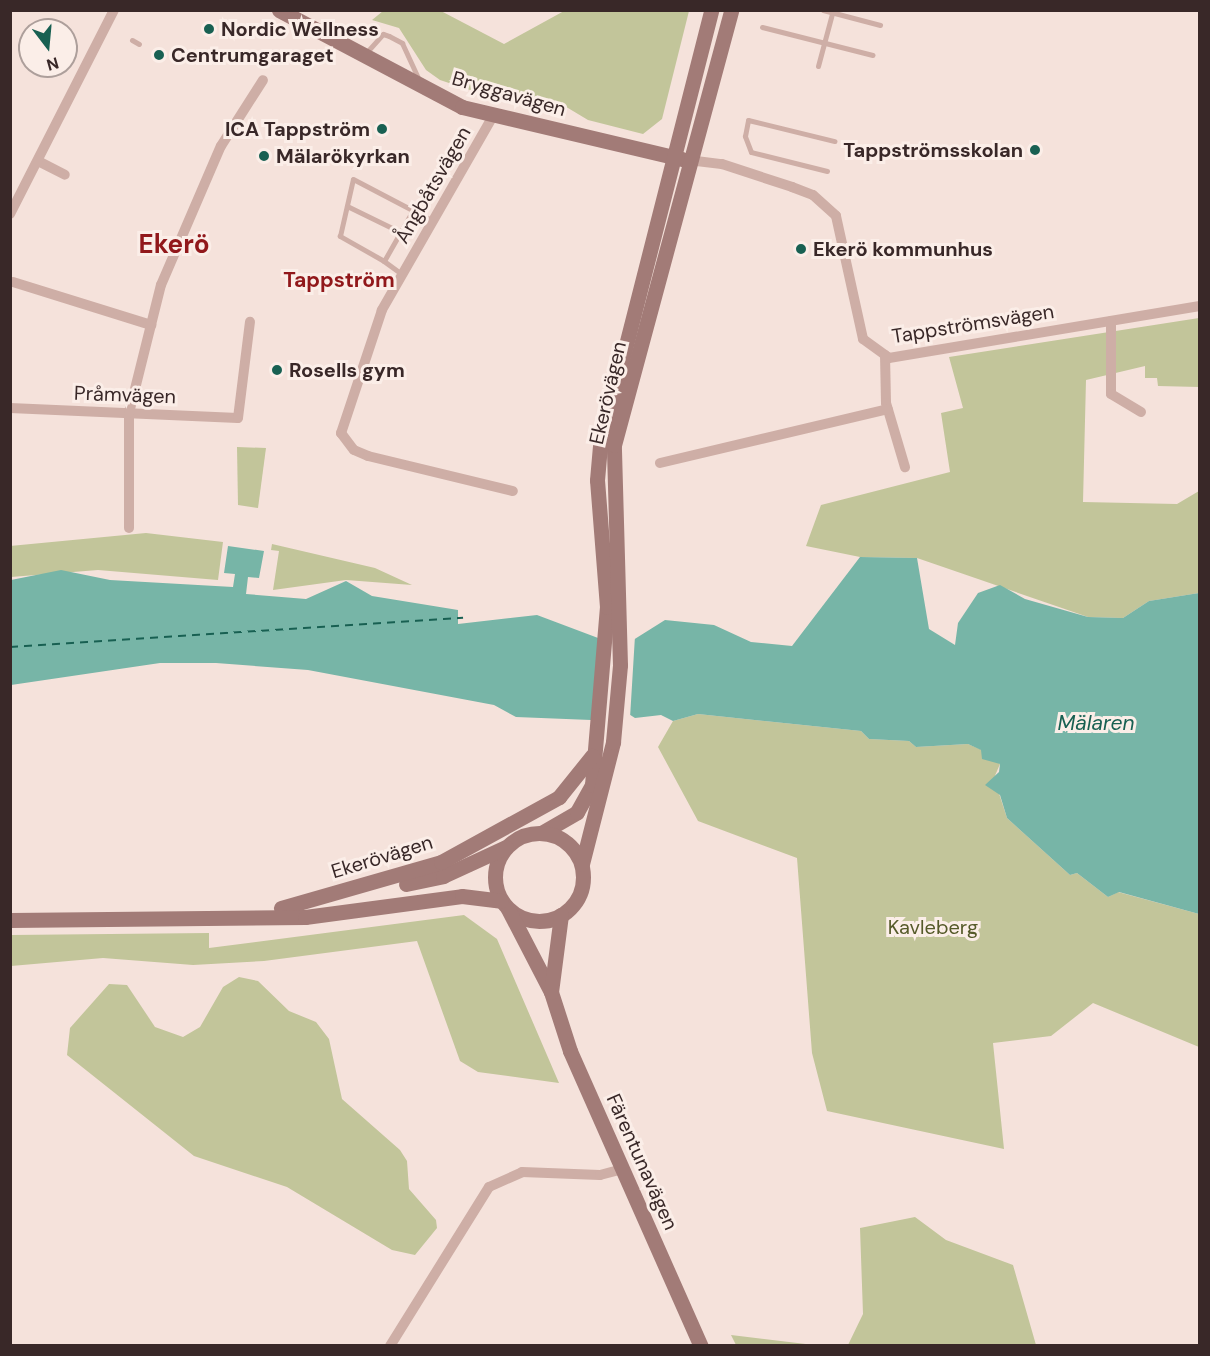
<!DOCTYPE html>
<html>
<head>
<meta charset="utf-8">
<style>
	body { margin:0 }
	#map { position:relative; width:1210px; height:1356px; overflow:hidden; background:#f5e2db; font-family:"DM Sans",sans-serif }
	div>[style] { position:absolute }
	.green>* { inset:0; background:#c2c59a }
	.water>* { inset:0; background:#77b5a7 }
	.pier>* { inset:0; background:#f5e2db }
	.ferry>* { height:1.5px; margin-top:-0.75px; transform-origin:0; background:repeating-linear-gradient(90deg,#186052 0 8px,transparent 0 14px) }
	.lane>* { height:5px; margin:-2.5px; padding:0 2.5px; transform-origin:2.5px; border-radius:2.5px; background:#ceaea6 }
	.street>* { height:10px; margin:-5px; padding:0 5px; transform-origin:5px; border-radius:5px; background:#ceaea6 }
	.secondary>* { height:15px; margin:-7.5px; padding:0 7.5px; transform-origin:7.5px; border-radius:7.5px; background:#a27b77 }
	.secondary>.ring { margin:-7.5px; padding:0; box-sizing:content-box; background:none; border:15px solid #a27b77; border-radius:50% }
	.dots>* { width:16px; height:16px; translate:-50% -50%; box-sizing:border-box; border:3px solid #fbeee8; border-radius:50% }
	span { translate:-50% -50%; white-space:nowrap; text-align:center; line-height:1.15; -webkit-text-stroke:6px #fbeee8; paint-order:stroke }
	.poi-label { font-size:20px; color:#392828; font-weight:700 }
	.left { translate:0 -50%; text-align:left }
	.right { translate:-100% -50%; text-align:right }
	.street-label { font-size:20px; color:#392828 }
	.park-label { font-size:20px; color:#555a29 }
	.neighbourhood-label { font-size:21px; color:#91181b; font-weight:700 }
	.water-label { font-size:21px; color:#186052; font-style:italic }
	.district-label { font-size:26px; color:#91181b; font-weight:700 }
	.frame { position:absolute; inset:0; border:12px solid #392828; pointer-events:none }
	.north { position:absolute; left:18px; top:18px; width:60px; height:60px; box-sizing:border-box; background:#fbeee8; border:2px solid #ad9f9b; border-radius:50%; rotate:164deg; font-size:16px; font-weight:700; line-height:24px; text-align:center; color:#392828 }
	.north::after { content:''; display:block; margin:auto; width:21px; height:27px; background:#186052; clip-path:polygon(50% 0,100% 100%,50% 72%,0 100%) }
</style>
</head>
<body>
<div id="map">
	<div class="green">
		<i style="clip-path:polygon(383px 11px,441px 11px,504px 44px,564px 11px,689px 11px,662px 119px,643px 134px,588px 120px,568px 108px,491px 97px,440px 80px,426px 70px,399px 28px,372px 20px)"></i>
		<i style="clip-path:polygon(1199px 318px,1199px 387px,1158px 386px,1157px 378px,1145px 378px,1145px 366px,1086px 380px,1083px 502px,1177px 504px,1199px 491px,1199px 593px,1149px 601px,1123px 618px,1088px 617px,917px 558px,860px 557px,806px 546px,821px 505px,950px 472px,941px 413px,963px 408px,949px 357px)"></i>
		<i style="clip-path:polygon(237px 447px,266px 448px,258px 508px,238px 505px)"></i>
		<i style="clip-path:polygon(146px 533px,223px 542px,218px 580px,98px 570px,11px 577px,10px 546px)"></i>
		<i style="clip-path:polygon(272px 544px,375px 568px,412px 585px,346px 580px,273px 590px,279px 551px,271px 550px)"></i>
		<i style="clip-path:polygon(698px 714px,861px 731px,869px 739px,909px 741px,916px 747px,968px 744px,982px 750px,1000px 764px,994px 778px,1007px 818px,1070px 875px,1077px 873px,1108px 897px,1118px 892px,1199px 914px,1199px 1047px,1093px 1003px,1051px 1036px,993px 1043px,1004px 1149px,827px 1111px,812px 1053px,797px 858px,698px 821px,658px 747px,673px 721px)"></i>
		<i style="clip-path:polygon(464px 915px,497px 939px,559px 1083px,478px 1072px,460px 1061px,417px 941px,264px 961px,193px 965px,103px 958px,11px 966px,11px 935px,209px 933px,209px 948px)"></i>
		<i style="clip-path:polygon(239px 977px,258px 981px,289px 1011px,316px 1022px,329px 1039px,342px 1099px,400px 1150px,407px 1161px,409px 1189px,436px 1220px,437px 1228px,415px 1255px,392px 1250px,287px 1187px,194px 1156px,67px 1055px,70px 1028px,109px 984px,127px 985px,155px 1027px,183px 1037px,200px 1027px,223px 987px)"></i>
		<i style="clip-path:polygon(915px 1217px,946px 1240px,1013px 1265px,1036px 1345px,848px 1345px,863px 1314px,860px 1228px)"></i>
		<i style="clip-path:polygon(731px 1335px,814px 1345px,736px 1345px)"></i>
	</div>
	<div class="water">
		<i style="clip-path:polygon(228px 546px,264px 551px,259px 578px,248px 577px,246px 594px,306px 599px,346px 581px,372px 596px,458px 610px,458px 624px,537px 615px,622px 647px,665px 620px,714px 625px,751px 642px,792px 646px,860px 557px,917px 558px,929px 629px,955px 645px,958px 623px,978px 593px,1000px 585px,1025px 599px,1088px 617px,1123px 618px,1149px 601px,1199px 593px,1199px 914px,1119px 892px,1108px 897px,1077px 873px,1070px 875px,1007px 818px,1000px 795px,985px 785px,999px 772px,1000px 764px,982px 759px,981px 750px,968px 744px,916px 747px,909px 741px,869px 739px,861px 731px,698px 714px,673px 721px,661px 715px,635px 718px,602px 697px,591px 720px,516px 717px,494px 705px,308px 670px,216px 663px,160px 663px,11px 685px,11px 580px,61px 570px,110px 580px,233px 587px,235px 574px,224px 573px)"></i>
	</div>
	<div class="pier">
		<i style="clip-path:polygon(598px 634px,622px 644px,635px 636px,630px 718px,604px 701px)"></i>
	</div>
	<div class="ferry">
		<i style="left:10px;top:647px;width:454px;rotate:-3.7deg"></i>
	</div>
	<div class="lane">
		<i style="left:823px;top:10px;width:59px;rotate:14.7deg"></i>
		<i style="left:762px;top:27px;width:114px;rotate:14.2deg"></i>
		<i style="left:132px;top:40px;width:8px;rotate:30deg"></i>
		<i style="left:365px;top:54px;width:27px;rotate:-48deg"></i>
		<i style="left:383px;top:34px;width:6px;rotate:18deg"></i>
		<i style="left:389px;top:36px;width:15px;rotate:28deg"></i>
		<i style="left:402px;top:43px;width:41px;rotate:65.3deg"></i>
		<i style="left:818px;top:66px;width:58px;rotate:-75deg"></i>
		<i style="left:827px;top:171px;width:78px;rotate:-166deg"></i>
		<i style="left:751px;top:152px;width:17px;rotate:-111deg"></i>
		<i style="left:745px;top:136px;width:16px;rotate:-79deg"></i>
		<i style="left:748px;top:120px;width:89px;rotate:13.7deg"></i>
		<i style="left:347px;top:206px;width:61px;rotate:26.1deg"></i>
		<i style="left:384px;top:261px;width:51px;rotate:-150.4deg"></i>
		<i style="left:340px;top:236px;width:58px;rotate:-77.2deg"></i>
		<i style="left:353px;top:179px;width:90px;rotate:27.7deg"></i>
		<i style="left:403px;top:275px;width:24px;rotate:-144deg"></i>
		<i style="left:384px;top:261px;width:59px;rotate:-60.4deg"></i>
	</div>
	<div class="street">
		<i style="left:493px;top:116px;width:224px;rotate:119.8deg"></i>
		<i style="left:382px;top:310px;width:130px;rotate:108.4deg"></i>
		<i style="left:341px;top:433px;width:21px;rotate:53deg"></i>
		<i style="left:354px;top:450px;width:15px;rotate:23deg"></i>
		<i style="left:368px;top:456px;width:149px;rotate:13.6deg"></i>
		<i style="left:688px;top:160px;width:34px;rotate:7deg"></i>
		<i style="left:722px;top:164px;width:74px;rotate:18.2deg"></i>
		<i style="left:792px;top:187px;width:22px;rotate:21deg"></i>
		<i style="left:813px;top:195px;width:31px;rotate:42deg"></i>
		<i style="left:836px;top:216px;width:126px;rotate:77.6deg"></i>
		<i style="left:863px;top:339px;width:32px;rotate:36deg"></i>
		<i style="left:889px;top:358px;width:315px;rotate:-9.5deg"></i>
		<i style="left:38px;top:161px;width:30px;rotate:27deg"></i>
		<i style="left:10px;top:214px;width:229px;rotate:-63deg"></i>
		<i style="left:13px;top:282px;width:145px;rotate:17.3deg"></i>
		<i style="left:1111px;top:321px;width:73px;rotate:90deg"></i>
		<i style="left:1111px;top:394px;width:35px;rotate:31deg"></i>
		<i style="left:885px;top:355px;width:48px;rotate:88.8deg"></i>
		<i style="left:886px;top:403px;width:67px;rotate:73.5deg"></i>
		<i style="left:10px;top:408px;width:228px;rotate:2.5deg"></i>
		<i style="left:238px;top:418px;width:97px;rotate:-82.9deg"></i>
		<i style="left:660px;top:463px;width:234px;rotate:-13.3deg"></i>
		<i style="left:129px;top:528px;width:115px;rotate:-90deg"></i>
		<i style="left:129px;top:413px;width:132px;rotate:-76deg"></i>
		<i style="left:161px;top:285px;width:151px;rotate:-66.7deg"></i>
		<i style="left:221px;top:146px;width:78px;rotate:-57.5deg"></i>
		<i style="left:390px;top:1346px;width:187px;rotate:-58.1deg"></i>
		<i style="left:489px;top:1187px;width:36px;rotate:-24deg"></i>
		<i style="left:522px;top:1172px;width:78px;rotate:2.2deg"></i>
		<i style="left:600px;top:1175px;width:23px;rotate:-15deg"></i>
	</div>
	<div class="secondary">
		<i style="left:279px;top:10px;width:207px;rotate:27.9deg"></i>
		<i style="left:462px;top:107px;width:226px;rotate:13.3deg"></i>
		<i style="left:543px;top:832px;width:39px;rotate:-30deg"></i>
		<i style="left:577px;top:812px;width:31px;rotate:-61deg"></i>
		<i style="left:592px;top:785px;width:179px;rotate:-85.2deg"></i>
		<i style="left:607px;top:607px;width:127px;rotate:-94.5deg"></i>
		<i style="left:597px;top:480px;width:33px;rotate:-85deg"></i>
		<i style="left:600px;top:447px;width:451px;rotate:-75.7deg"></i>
		<i class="ring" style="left:495px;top:833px;width:73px;height:73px"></i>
		<i style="left:582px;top:864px;width:126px;rotate:-75.7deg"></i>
		<i style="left:613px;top:742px;width:77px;rotate:-84.8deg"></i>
		<i style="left:620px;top:665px;width:220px;rotate:-91.6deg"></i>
		<i style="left:614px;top:445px;width:450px;rotate:-74.9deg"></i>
		<i style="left:406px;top:884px;width:38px;rotate:-12deg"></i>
		<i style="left:443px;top:876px;width:69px;rotate:-24.7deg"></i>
		<i style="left:281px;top:908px;width:166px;rotate:-16deg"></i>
		<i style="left:441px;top:862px;width:135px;rotate:-28.8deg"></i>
		<i style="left:559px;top:797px;width:53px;rotate:-51.2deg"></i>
		<i style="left:508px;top:909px;width:93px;rotate:62.6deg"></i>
		<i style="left:551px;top:992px;width:62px;rotate:72.1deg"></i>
		<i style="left:570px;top:1051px;width:323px;rotate:66.1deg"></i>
		<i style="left:10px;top:920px;width:295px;rotate:-0.6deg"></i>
		<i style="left:305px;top:917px;width:158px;rotate:-7.6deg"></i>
		<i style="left:462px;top:896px;width:39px;rotate:7deg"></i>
		<i style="left:551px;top:992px;width:78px;rotate:-82.6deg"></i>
	</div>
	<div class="dots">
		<i style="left:209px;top:29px;background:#186052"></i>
		<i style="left:159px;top:55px;background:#186052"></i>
		<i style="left:382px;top:129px;background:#186052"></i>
		<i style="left:1035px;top:150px;background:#186052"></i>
		<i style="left:264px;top:156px;background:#186052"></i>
		<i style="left:801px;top:249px;background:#186052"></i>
		<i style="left:277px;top:370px;background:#186052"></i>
	</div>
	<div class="poi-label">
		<span class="left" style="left:221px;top:29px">Nordic Wellness</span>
		<span class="left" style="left:171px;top:55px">Centrumgaraget</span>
		<span class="right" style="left:370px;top:129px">ICA Tappström</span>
		<span class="right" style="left:1023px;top:150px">Tappströmsskolan</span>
		<span class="left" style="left:276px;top:156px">Mälarökyrkan</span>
		<span class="left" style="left:813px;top:249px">Ekerö kommunhus</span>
		<span class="left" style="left:289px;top:370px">Rosells gym</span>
	</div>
	<div class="street-label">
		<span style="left:509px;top:94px;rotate:16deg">Bryggavägen</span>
		<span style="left:433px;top:185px;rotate:-60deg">Ångbåtsvägen</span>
		<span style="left:973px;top:324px;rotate:-9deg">Tappströmsvägen</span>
		<span style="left:608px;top:393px;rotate:-77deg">Ekerövägen</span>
		<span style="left:125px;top:395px;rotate:2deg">Pråmvägen</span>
		<span style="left:382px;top:857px;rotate:-17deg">Ekerövägen</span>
		<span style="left:642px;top:1162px;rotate:66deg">Färentunavägen</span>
	</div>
	<div class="park-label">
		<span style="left:933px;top:927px">Kavleberg</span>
	</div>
	<div class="neighbourhood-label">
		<span style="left:339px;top:280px">Tappström</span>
	</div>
	<div class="water-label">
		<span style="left:1096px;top:723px">Mälaren</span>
	</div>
	<div class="district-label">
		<span style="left:174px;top:245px">Ekerö</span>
	</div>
	<div class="frame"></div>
	<div class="north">N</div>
</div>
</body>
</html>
